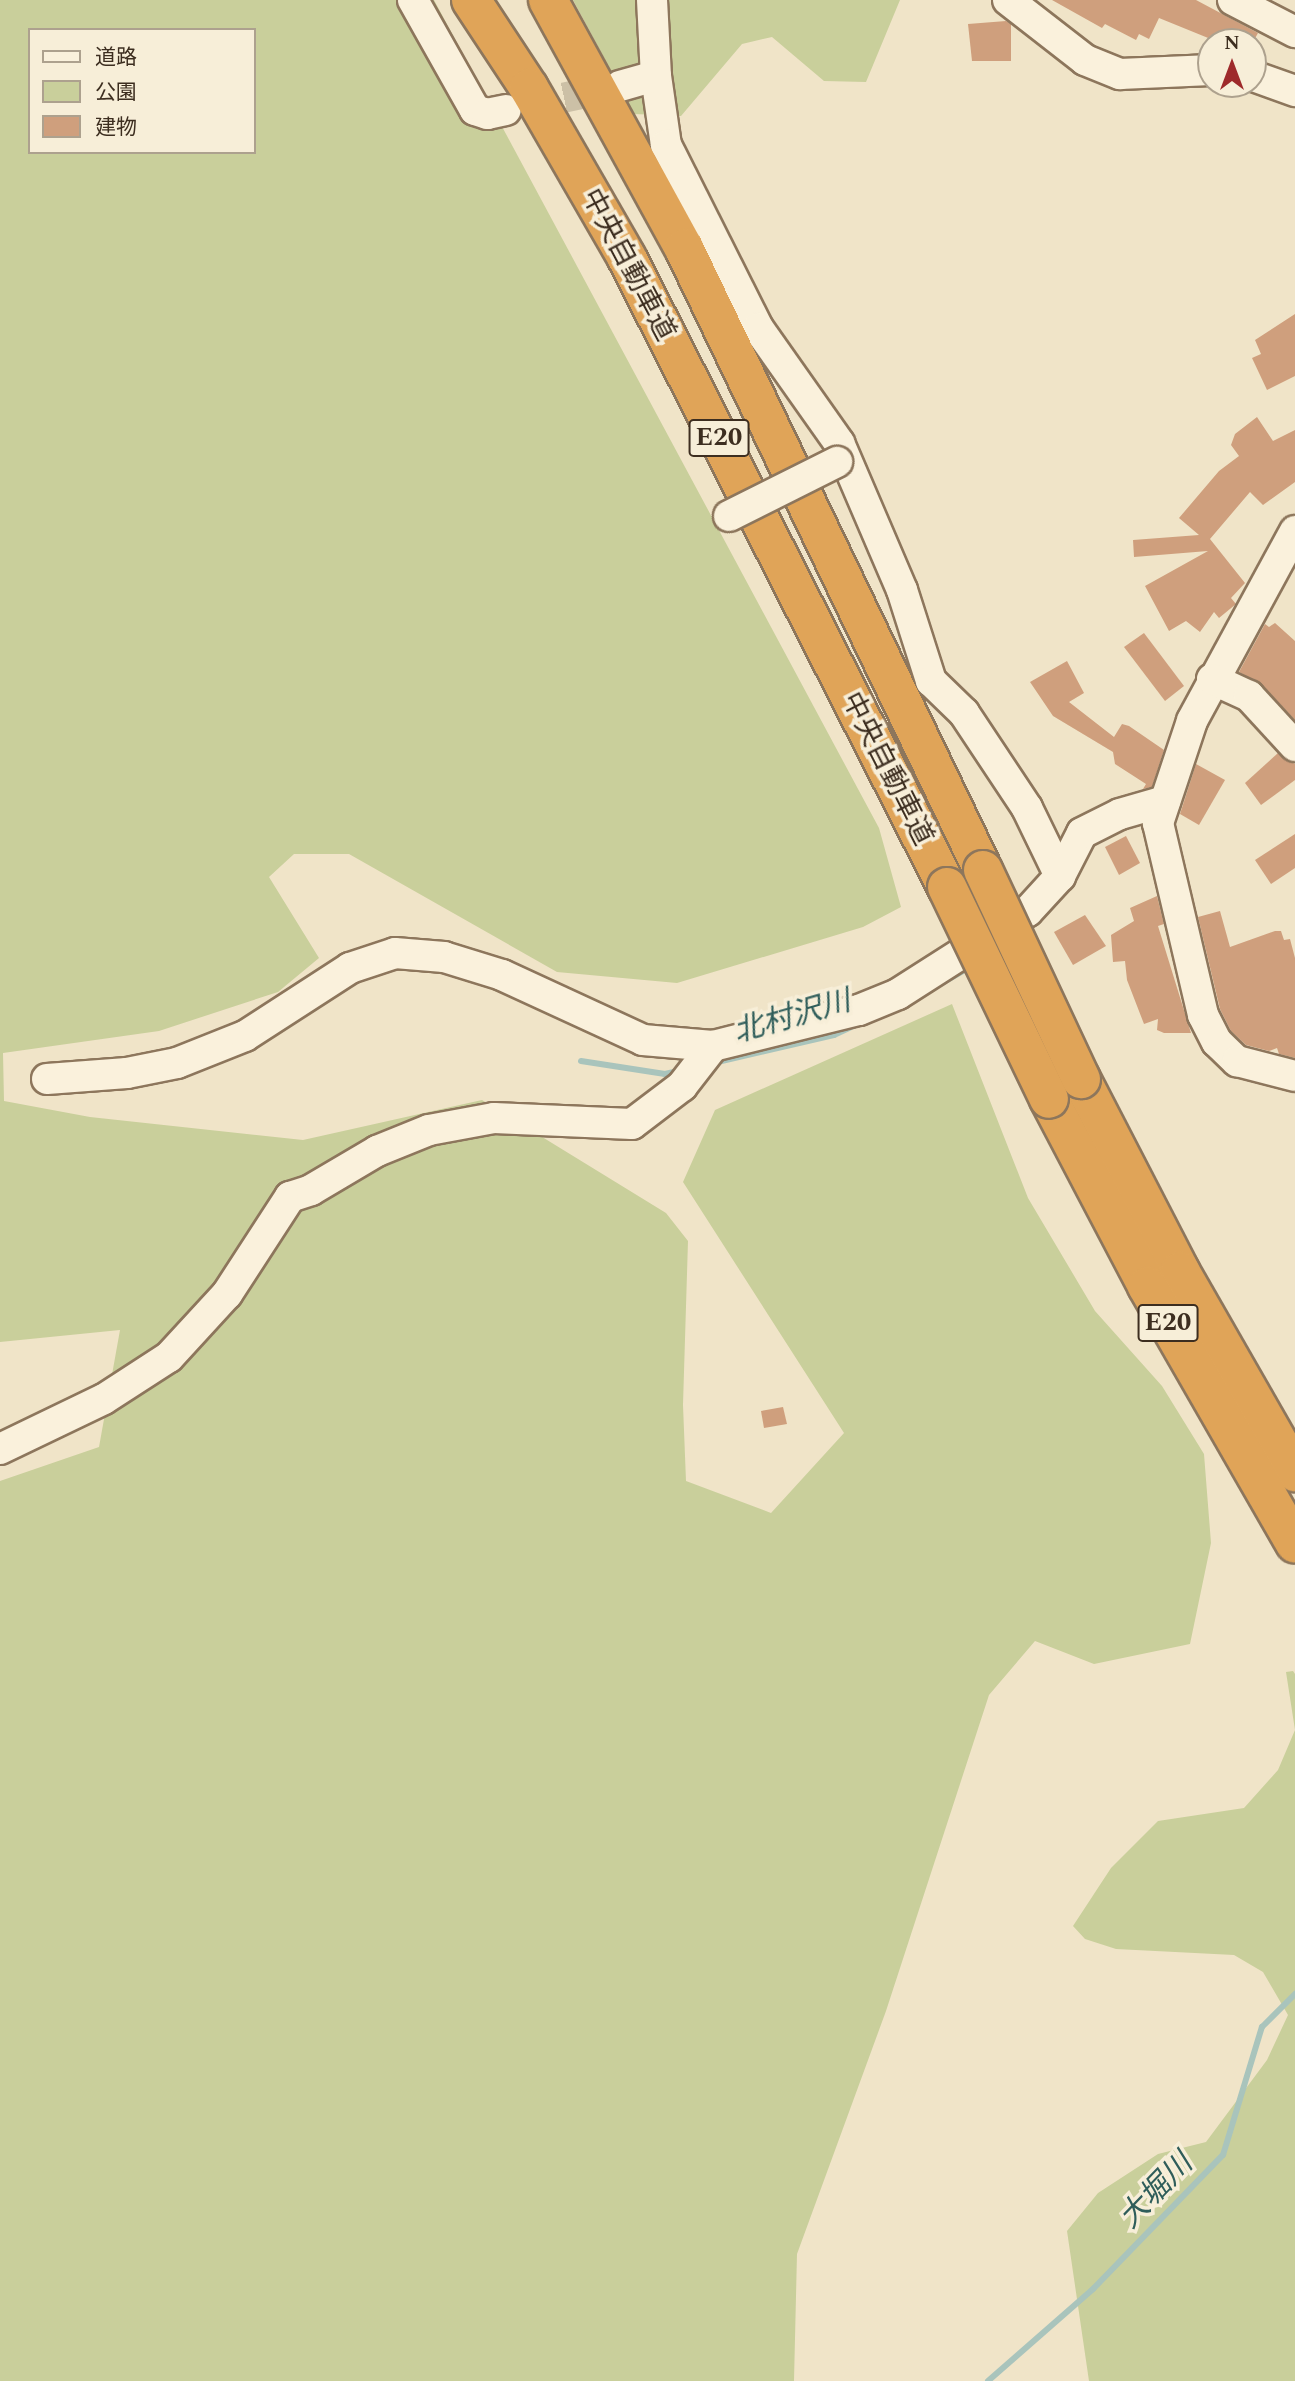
<!DOCTYPE html>
<html>
<head>
<meta charset="utf-8">
<style>
	body { margin:0 }
	#map { position:relative; width:1295px; height:2381px; overflow:hidden; background:#f0e4c8; font-family:Spectral,"Noto Sans JP",serif }
	div>[style] { position:absolute }
	.green>* { inset:0; background:#c9cf9b }
	.stream>* { height:6px; margin:-3px; padding:0 3px; transform-origin:3px; border-radius:3px; background:#a9c4bc }
	.building>* { inset:0; background:#cf9f7d }
	.minor-tunnel>* { height:30px; margin-top:-15px; transform-origin:0; background:repeating-linear-gradient(90deg,#ccc0a6 0 30px,transparent 0 45px) }
	.roads { filter:drop-shadow(2px 0 #8d765c) drop-shadow(-2px 0 #8d765c) drop-shadow(0 2px #8d765c) drop-shadow(0 -2px #8d765c) }
	.minor>* { height:30px; margin:-15px; padding:0 15px; transform-origin:15px; border-radius:15px; background:#faf1dc }
	.highway>* { height:38px; margin:-19px; padding:0 19px; transform-origin:19px; border-radius:19px; background:#e0a458 }
	.bridges { filter:drop-shadow(2px 0 #8d765c) drop-shadow(-2px 0 #8d765c) drop-shadow(0 2px #8d765c) drop-shadow(0 -2px #8d765c) }
	.minor-bridge>* { height:30px; margin:-15px; padding:0 15px; transform-origin:15px; border-radius:15px; background:#faf1dc }
	.highway-bridge>* { height:38px; margin:-19px; padding:0 19px; transform-origin:19px; border-radius:19px; background:#e0a458 }
	span { translate:-50% -50%; white-space:nowrap; text-align:center; line-height:1.15; -webkit-text-stroke:7px #f7eed8; paint-order:stroke }
	.shield-label span { padding:2px 5px; background:#f7eed8; border:2px solid; border-radius:5px; -webkit-text-stroke-width:0 }
	.shield-label { font-size:26px; color:#3d2e20; font-weight:700 }
	.street-label { font-size:28px; color:#3d2e20 }
	.water-label { font-size:30px; color:#2f5d5a; font-style:italic }
	.legend { position:absolute; left:28px; top:28px; width:228px; height:126px; box-sizing:border-box; background:#f7eed8; border:2px solid #ada18e; margin:0; padding:9px 12px; list-style:none; font-size:21px; color:#3d2e20 }
	.legend li { display:flex; align-items:center; gap:14px; height:35px }
	.legend b { width:35px; border:2px solid #ada18e }
	.north { position:absolute; left:1197px; top:28px; width:70px; height:70px; box-sizing:border-box; background:#f7eed8; border:2px solid #ada18e; border-radius:50%; rotate:0deg; font-size:19px; font-weight:700; line-height:28px; text-align:center; color:#3d2e20 }
	.north::after { content:''; display:block; margin:auto; width:24px; height:32px; background:#9e2a2b; clip-path:polygon(50% 0,100% 100%,50% 72%,0 100%) }
</style>
</head>
<body>
<div id="map">
	<div class="green">
		<i style="clip-path:polygon(evenodd,0 0,434px 0,879px 828px,901px 907px,863px 927px,677px 983px,557px 972px,349px 854px,294px 854px,269px 877px,319px 958px,278px 992px,159px 1031px,3px 1053px,4px 1101px,90px 1117px,303px 1140px,482px 1100px,666px 1213px,688px 1241px,683px 1405px,686px 1481px,771px 1513px,844px 1433px,683px 1182px,715px 1110px,952px 1004px,1028px 1198px,1095px 1311px,1162px 1386px,1204px 1454px,1211px 1543px,1190px 1644px,1094px 1664px,1035px 1641px,989px 1695px,886px 2011px,797px 2254px,794px 2381px,0 2381px,0 1481px,99px 1447px,120px 1330px,0 1342px,0 0,30px 30px,254px 30px,254px 152px,30px 152px,30px 30px)"></i>
		<i style="clip-path:polygon(573px 0,900px 0,866px 82px,824px 81px,772px 37px,742px 44px,681px 116px,634px 114px)"></i>
		<i style="clip-path:polygon(1293px 1671px,1295px 1674px,1295px 2381px,1089px 2381px,1067px 2231px,1098px 2193px,1158px 2154px,1206px 2142px,1267px 2060px,1288px 2015px,1263px 1972px,1234px 1955px,1116px 1949px,1085px 1939px,1073px 1926px,1111px 1868px,1158px 1821px,1244px 1808px,1278px 1770px,1295px 1730px,1286px 1672px)"></i>
	</div>
	<div class="stream">
		<i style="left:928px;top:991px;width:48px;rotate:-29.7deg"></i>
		<i style="left:581px;top:1061px;width:85px;rotate:8.8deg"></i>
		<i style="left:665px;top:1074px;width:17px;rotate:-13deg"></i>
		<i style="left:713px;top:1063px;width:124px;rotate:-13deg"></i>
		<i style="left:834px;top:1035px;width:23px;rotate:-25deg"></i>
		<i style="left:988px;top:2381px;width:140px;rotate:-41.2deg"></i>
		<i style="left:1093px;top:2289px;width:187px;rotate:-45.9deg"></i>
		<i style="left:1223px;top:2155px;width:134px;rotate:-73.1deg"></i>
		<i style="left:1262px;top:2027px;width:47px;rotate:-45deg"></i>
	</div>
	<div class="building">
		<i style="clip-path:polygon(1052px 0,1196px 0,1258px 33px,1253px 42px,1218px 42px,1159px 18px,1149px 39px,1139px 34px,1136px 40px,1105px 24px,1102px 28px)"></i>
		<i style="clip-path:polygon(1006px 21px,1011px 24px,1011px 61px,972px 61px,968px 24px)"></i>
		<i style="clip-path:polygon(1295px 314px,1295px 376px,1267px 390px,1252px 358px,1261px 354px,1255px 340px)"></i>
		<i style="clip-path:polygon(1257px 417px,1273px 441px,1295px 430px,1295px 482px,1263px 505px,1250px 492px,1210px 539px,1245px 583px,1231px 598px,1236px 604px,1219px 618px,1214px 612px,1200px 632px,1186px 621px,1169px 631px,1145px 586px,1208px 551px,1134px 557px,1133px 540px,1199px 535px,1179px 518px,1219px 471px,1239px 456px,1231px 445px,1235px 434px)"></i>
		<i style="clip-path:polygon(1275px 623px,1295px 641px,1295px 720px,1261px 684px,1239px 672px,1265px 624px,1269px 627px)"></i>
		<i style="clip-path:polygon(1144px 633px,1184px 686px,1165px 701px,1124px 647px)"></i>
		<i style="clip-path:polygon(1067px 661px,1084px 693px,1069px 702px,1114px 737px,1122px 724px,1129px 726px,1164px 750px,1152px 787px,1143px 789px,1146px 784px,1115px 764px,1113px 752px,1053px 716px,1030px 682px)"></i>
		<i style="clip-path:polygon(1278px 753px,1295px 764px,1295px 780px,1261px 805px,1245px 783px)"></i>
		<i style="clip-path:polygon(1196px 764px,1225px 780px,1199px 825px,1180px 814px)"></i>
		<i style="clip-path:polygon(1295px 834px,1295px 868px,1271px 884px,1255px 860px)"></i>
		<i style="clip-path:polygon(1126px 836px,1140px 863px,1119px 875px,1105px 847px)"></i>
		<i style="clip-path:polygon(1157px 896px,1164px 924px,1158px 926px,1191px 1033px,1164px 1033px,1157px 1030px,1158px 1019px,1144px 1024px,1127px 980px,1125px 961px,1113px 962px,1111px 935px,1134px 921px,1130px 908px)"></i>
		<i style="clip-path:polygon(1220px 911px,1230px 947px,1275px 931px,1281px 931px,1284px 940px,1290px 939px,1295px 958px,1295px 1058px,1279px 1054px,1277px 1048px,1269px 1051px,1246px 1045px,1231px 1031px,1220px 1009px,1198px 917px)"></i>
		<i style="clip-path:polygon(1085px 915px,1106px 946px,1073px 965px,1054px 932px)"></i>
		<i style="clip-path:polygon(783px 1407px,787px 1424px,764px 1428px,761px 1411px)"></i>
	</div>
	<div class="minor-tunnel">
		<i style="left:520px;top:107px;width:101px;rotate:-12deg"></i>
	</div>
	<div class="roads">
		<div class="minor">
			<i style="left:413px;top:0;width:126px;rotate:60.6deg"></i>
			<i style="left:475px;top:110px;width:13px;rotate:18deg"></i>
			<i style="left:487px;top:114px;width:19px;rotate:-12deg"></i>
			<i style="left:652px;top:0;width:76px;rotate:87deg"></i>
			<i style="left:656px;top:76px;width:70px;rotate:81.8deg"></i>
			<i style="left:666px;top:145px;width:205px;rotate:63.3deg"></i>
			<i style="left:758px;top:328px;width:141px;rotate:54.8deg"></i>
			<i style="left:839px;top:443px;width:160px;rotate:66.8deg"></i>
			<i style="left:902px;top:590px;width:96px;rotate:72.3deg"></i>
			<i style="left:931px;top:681px;width:46px;rotate:44.1deg"></i>
			<i style="left:964px;top:713px;width:114px;rotate:56.4deg"></i>
			<i style="left:1027px;top:808px;width:76px;rotate:64.1deg"></i>
			<i style="left:1008px;top:0;width:98px;rotate:37.9deg"></i>
			<i style="left:1085px;top:60px;width:38px;rotate:22deg"></i>
			<i style="left:1120px;top:74px;width:91px;rotate:-2.5deg"></i>
			<i style="left:1233px;top:0;width:70px;rotate:27.3deg"></i>
			<i style="left:1253px;top:76px;width:45px;rotate:19.7deg"></i>
			<i style="left:620px;top:86px;width:37px;rotate:-16deg"></i>
			<i style="left:1295px;top:531px;width:216px;rotate:118.5deg"></i>
			<i style="left:1192px;top:721px;width:108px;rotate:108.4deg"></i>
			<i style="left:1158px;top:823px;width:197px;rotate:76.8deg"></i>
			<i style="left:1203px;top:1015px;width:30px;rotate:63deg"></i>
			<i style="left:1217px;top:1042px;width:28px;rotate:44deg"></i>
			<i style="left:1237px;top:1061px;width:60px;rotate:14.5deg"></i>
			<i style="left:1212px;top:679px;width:41px;rotate:24.7deg"></i>
			<i style="left:1249px;top:696px;width:68px;rotate:47.4deg"></i>
			<i style="left:47px;top:1079px;width:80px;rotate:-4.3deg"></i>
			<i style="left:127px;top:1073px;width:51px;rotate:-11.3deg"></i>
			<i style="left:177px;top:1063px;width:73px;rotate:-21.7deg"></i>
			<i style="left:245px;top:1036px;width:125px;rotate:-32.9deg"></i>
			<i style="left:350px;top:968px;width:47px;rotate:-18.4deg"></i>
			<i style="left:395px;top:953px;width:49px;rotate:4.7deg"></i>
			<i style="left:444px;top:957px;width:61px;rotate:17.2deg"></i>
			<i style="left:502px;top:975px;width:155px;rotate:24.7deg"></i>
			<i style="left:643px;top:1040px;width:70px;rotate:4.9deg"></i>
			<i style="left:713px;top:1046px;width:150px;rotate:-13.9deg"></i>
			<i style="left:859px;top:1010px;width:42px;rotate:-22.3deg"></i>
			<i style="left:898px;top:994px;width:154px;rotate:-32.6deg"></i>
			<i style="left:1028px;top:911px;width:47px;rotate:-47.6deg"></i>
			<i style="left:1060px;top:876px;width:48px;rotate:-62.9deg"></i>
			<i style="left:1082px;top:833px;width:42px;rotate:-26.6deg"></i>
			<i style="left:1120px;top:814px;width:47px;rotate:-16.1deg"></i>
			<i style="left:0;top:1449px;width:115px;rotate:-25.7deg"></i>
			<i style="left:104px;top:1399px;width:77px;rotate:-32.9deg"></i>
			<i style="left:169px;top:1357px;width:86px;rotate:-47.4deg"></i>
			<i style="left:227px;top:1294px;width:116px;rotate:-57deg"></i>
			<i style="left:290px;top:1197px;width:22px;rotate:-18deg"></i>
			<i style="left:311px;top:1190px;width:77px;rotate:-30.6deg"></i>
			<i style="left:377px;top:1151px;width:56px;rotate:-22deg"></i>
			<i style="left:429px;top:1130px;width:66px;rotate:-10.5deg"></i>
			<i style="left:494px;top:1118px;width:138px;rotate:2.5deg"></i>
			<i style="left:632px;top:1124px;width:63px;rotate:-37.2deg"></i>
			<i style="left:682px;top:1086px;width:51px;rotate:-52.2deg"></i>
		</div>
		<div class="highway">
			<i style="left:471px;top:0;width:105px;rotate:56.6deg"></i>
			<i style="left:529px;top:88px;width:196px;rotate:60deg"></i>
			<i style="left:627px;top:258px;width:706px;rotate:63.04deg"></i>
			<i style="left:548px;top:0;width:283px;rotate:61.3deg"></i>
			<i style="left:684px;top:248px;width:690px;rotate:64.33deg"></i>
			<i style="left:1081px;top:1079px;width:216px;rotate:62.7deg"></i>
			<i style="left:1180px;top:1271px;width:232px;rotate:60.2deg"></i>
			<i style="left:1049px;top:1099px;width:211px;rotate:62.3deg"></i>
			<i style="left:1147px;top:1286px;width:297px;rotate:60.1deg"></i>
		</div>
	</div>
	<div class="bridges">
		<div class="minor-bridge">
			<i style="left:729px;top:516px;width:121px;rotate:-26.6deg"></i>
		</div>
		<div class="highway-bridge">
			<i style="left:983px;top:870px;width:231px;rotate:64.9deg"></i>
			<i style="left:947px;top:887px;width:235px;rotate:64.3deg"></i>
		</div>
	</div>
	<div class="shield-label">
		<span style="left:719px;top:438px">E20</span>
		<span style="left:1168px;top:1323px">E20</span>
	</div>
	<div class="street-label">
		<span style="left:628px;top:265px;rotate:62deg">中央自動車道</span>
		<span style="left:887px;top:769px;rotate:63deg">中央自動車道</span>
	</div>
	<div class="water-label">
		<span style="left:792px;top:1017px;rotate:-16deg">北村沢川</span>
		<span style="left:1156px;top:2191px;rotate:-46deg">大堀川</span>
	</div>
	<ul class="legend">
	<li><b style="height:9px;background:#faf1dc"></b>道路</li>
	<li><b style="height:19px;background:#c9cf9b"></b>公園</li>
	<li><b style="height:19px;background:#cf9f7d"></b>建物</li>
	</ul>
	<div class="north">N</div>
</div>
</body>
</html>
